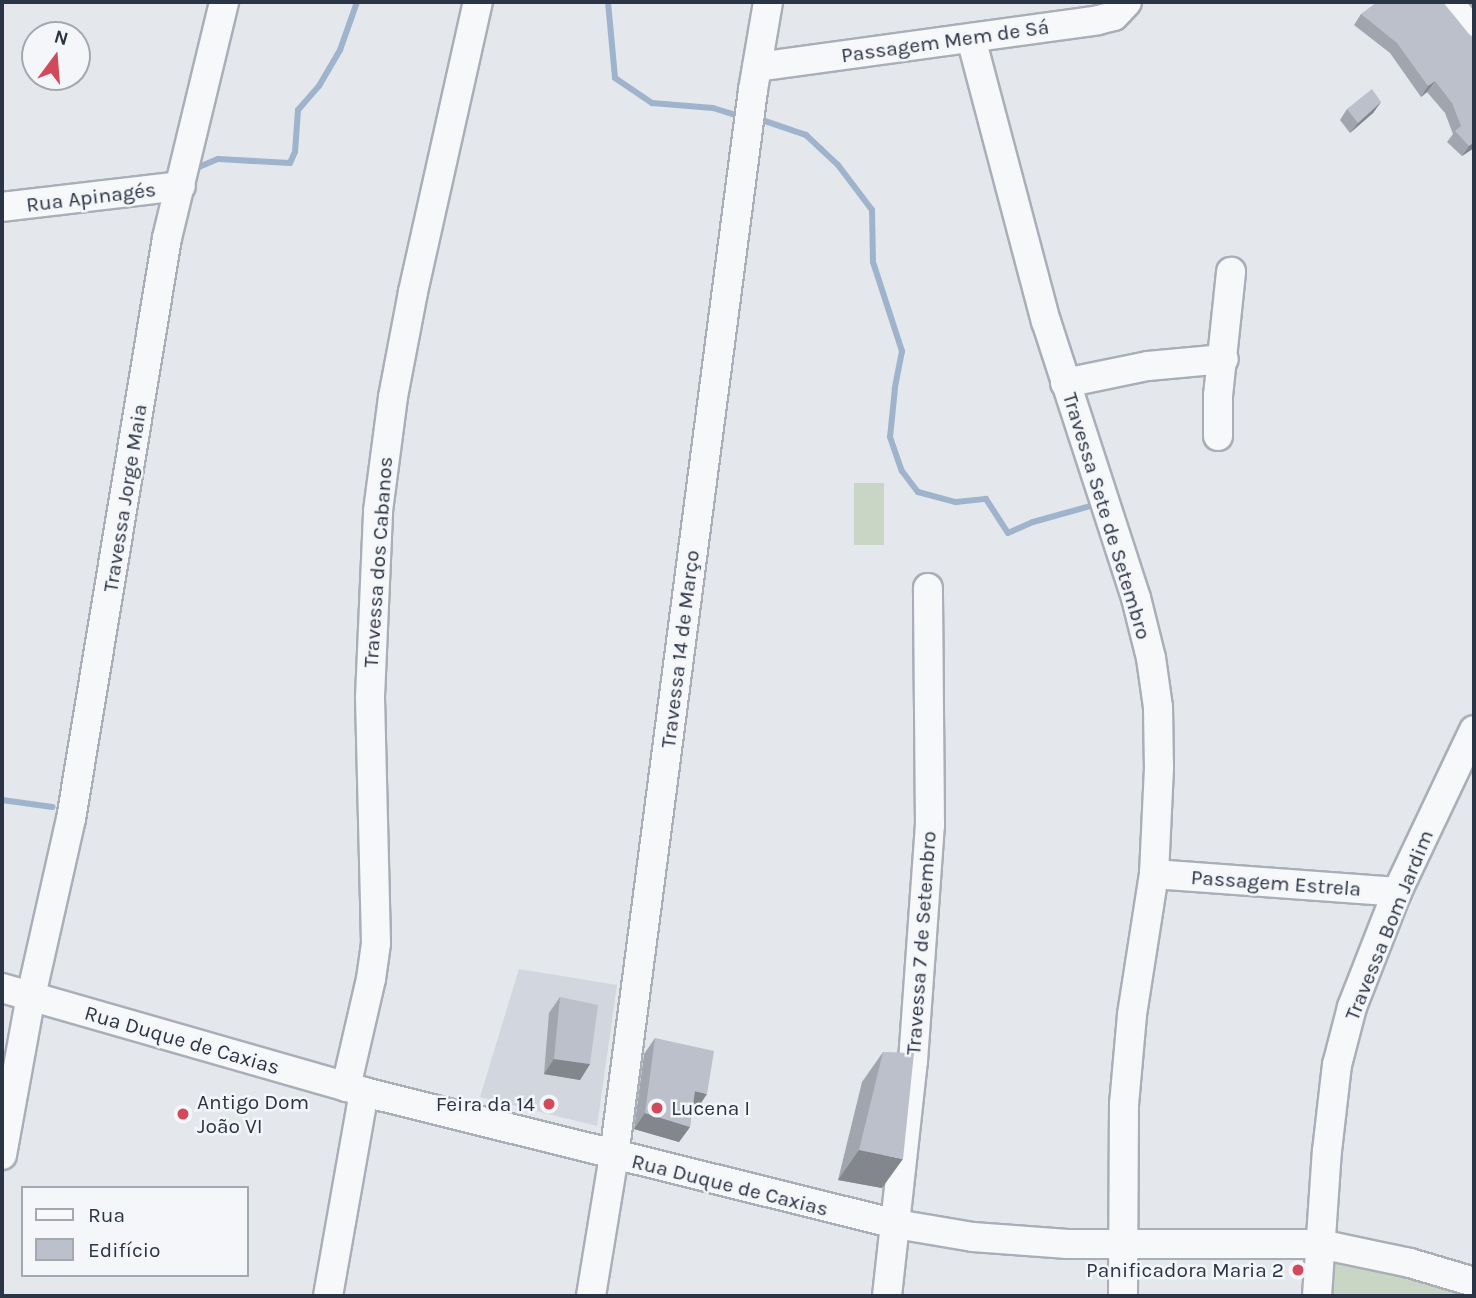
<!DOCTYPE html>
<html>
<head>
<meta charset="utf-8">
<style>
	body { margin:0 }
	#map { position:relative; width:1476px; height:1298px; overflow:hidden; background:#e4e7ec; font-family:Karla,sans-serif }
	div>[style] { position:absolute }
	.built>* { inset:0; background:#d2d6de }
	.green>* { inset:0; background:#c9d6c5 }
	.stream>* { height:6px; margin:-3px; padding:0 3px; transform-origin:3px; border-radius:3px; background:#9fb4cc }
	.roads { filter:drop-shadow(2px 0 #a9aeb7) drop-shadow(-2px 0 #a9aeb7) drop-shadow(0 2px #a9aeb7) drop-shadow(0 -2px #a9aeb7) }
	.minor>* { height:28px; margin:-14px; padding:0 14px; transform-origin:14px; border-radius:14px; background:#f7f8fa }
	.wall>* { inset:0; background:#a1a5ae }
	.shaded-wall>* { inset:0; background:#83868d }
	.building>* { inset:0; background:#bbc0ca }
	.dots>* { width:19px; height:19px; translate:-50% -50%; box-sizing:border-box; border:4px solid #f4f6f9; border-radius:50% }
	span { translate:-50% -50%; white-space:nowrap; text-align:center; line-height:1.15; -webkit-text-stroke:5px #f4f6f9; paint-order:stroke }
	.street-label { font-size:21px; color:#2b3445 }
	.poi-label { font-size:21px; color:#2b3445 }
	.left { translate:0 -50%; text-align:left }
	.right { translate:-100% -50%; text-align:right }
	.frame { position:absolute; inset:0; border:4px solid #2b3445; pointer-events:none }
	.legend { position:absolute; left:21px; top:1186px; width:228px; height:91px; box-sizing:border-box; background:#f4f6f9; border:2px solid #a4a8b1; margin:0; padding:9px 12px; list-style:none; font-size:21px; color:#2b3445 }
	.legend li { display:flex; align-items:center; gap:14px; height:35px }
	.legend b { width:35px; border:2px solid #a4a8b1 }
	.north { position:absolute; left:21px; top:21px; width:70px; height:70px; box-sizing:border-box; background:#f4f6f9; border:2px solid #a4a8b1; border-radius:50%; rotate:16deg; font-size:19px; font-weight:700; line-height:28px; text-align:center; color:#2b3445 }
	.north::after { content:''; display:block; margin:auto; width:24px; height:32px; background:#d1495b; clip-path:polygon(50% 0,100% 100%,50% 72%,0 100%) }
</style>
</head>
<body>
<div id="map">
	<div class="built">
		<i style="clip-path:polygon(519px 969px,617px 985px,597px 1126px,480px 1097px)"></i>
	</div>
	<div class="green">
		<i style="clip-path:polygon(854px 483px,884px 483px,884px 545px,854px 545px)"></i>
		<i style="clip-path:polygon(1332px 1261px,1474px 1284px,1474px 1296px,1329px 1296px)"></i>
	</div>
	<div class="stream">
		<i style="left:608px;top:2px;width:76px;rotate:84.7deg"></i>
		<i style="left:615px;top:78px;width:45px;rotate:34deg"></i>
		<i style="left:652px;top:103px;width:61px;rotate:4.7deg"></i>
		<i style="left:713px;top:108px;width:24px;rotate:17deg"></i>
		<i style="left:759px;top:119px;width:50px;rotate:18.8deg"></i>
		<i style="left:806px;top:135px;width:44px;rotate:43.2deg"></i>
		<i style="left:838px;top:165px;width:56px;rotate:52.9deg"></i>
		<i style="left:872px;top:210px;width:52px;rotate:88.9deg"></i>
		<i style="left:873px;top:262px;width:94px;rotate:72deg"></i>
		<i style="left:902px;top:351px;width:38px;rotate:101deg"></i>
		<i style="left:895px;top:388px;width:49px;rotate:95.8deg"></i>
		<i style="left:890px;top:437px;width:36px;rotate:71deg"></i>
		<i style="left:902px;top:471px;width:26px;rotate:53deg"></i>
		<i style="left:918px;top:492px;width:39px;rotate:15deg"></i>
		<i style="left:956px;top:502px;width:30px;rotate:-6deg"></i>
		<i style="left:986px;top:499px;width:40px;rotate:57.1deg"></i>
		<i style="left:1008px;top:533px;width:27px;rotate:-24deg"></i>
		<i style="left:1033px;top:522px;width:63px;rotate:-15.6deg"></i>
		<i style="left:199px;top:167px;width:21px;rotate:-23deg"></i>
		<i style="left:218px;top:159px;width:72px;rotate:3.2deg"></i>
		<i style="left:290px;top:163px;width:12px;rotate:-66deg"></i>
		<i style="left:295px;top:152px;width:42px;rotate:-85.9deg"></i>
		<i style="left:298px;top:110px;width:32px;rotate:-49deg"></i>
		<i style="left:319px;top:86px;width:42px;rotate:-59.7deg"></i>
		<i style="left:340px;top:50px;width:51px;rotate:-70.5deg"></i>
		<i style="left:2px;top:800px;width:51px;rotate:7.8deg"></i>
	</div>
	<div class="roads">
		<div class="minor">
			<i style="left:1449px;top:2px;width:41px;rotate:52deg"></i>
			<i style="left:971px;top:38px;width:293px;rotate:75.2deg"></i>
			<i style="left:1046px;top:321px;width:291px;rotate:72deg"></i>
			<i style="left:1136px;top:598px;width:62px;rotate:76deg"></i>
			<i style="left:1151px;top:658px;width:49px;rotate:81.9deg"></i>
			<i style="left:1158px;top:707px;width:61px;rotate:89.1deg"></i>
			<i style="left:1159px;top:768px;width:106px;rotate:92.7deg"></i>
			<i style="left:1154px;top:874px;width:143px;rotate:98.9deg"></i>
			<i style="left:1132px;top:1015px;width:89px;rotate:95.1deg"></i>
			<i style="left:1124px;top:1104px;width:192px;rotate:90.3deg"></i>
			<i style="left:757px;top:67px;width:344px;rotate:-7.8deg"></i>
			<i style="left:1098px;top:20px;width:16px;rotate:-14deg"></i>
			<i style="left:1114px;top:16px;width:19px;rotate:-47deg"></i>
			<i style="left:2px;top:207px;width:180px;rotate:-6.7deg"></i>
			<i style="left:1065px;top:383px;width:85px;rotate:-11.6deg"></i>
			<i style="left:1148px;top:366px;width:76px;rotate:-5.3deg"></i>
			<i style="left:1218px;top:436px;width:40px;rotate:-90deg"></i>
			<i style="left:1218px;top:396px;width:125px;rotate:-84deg"></i>
			<i style="left:1154px;top:874px;width:244px;rotate:4.2deg"></i>
			<i style="left:2px;top:988px;width:377px;rotate:16deg"></i>
			<i style="left:364px;top:1092px;width:548px;rotate:13.93deg"></i>
			<i style="left:896px;top:1224px;width:78px;rotate:9.6deg"></i>
			<i style="left:973px;top:1237px;width:95px;rotate:4.2deg"></i>
			<i style="left:1068px;top:1244px;width:252px"></i>
			<i style="left:1320px;top:1244px;width:92px;rotate:11.9deg"></i>
			<i style="left:1410px;top:1263px;width:67px;rotate:16.5deg"></i>
			<i style="left:346px;top:1087px;width:111px;rotate:-77deg"></i>
			<i style="left:371px;top:979px;width:36px;rotate:-82deg"></i>
			<i style="left:376px;top:943px;width:246px;rotate:-91.4deg"></i>
			<i style="left:370px;top:697px;width:186px;rotate:-87.5deg"></i>
			<i style="left:378px;top:511px;width:115px;rotate:-82.5deg"></i>
			<i style="left:393px;top:397px;width:107px;rotate:-79.2deg"></i>
			<i style="left:413px;top:292px;width:297px;rotate:-77.4deg"></i>
			<i style="left:2px;top:1155px;width:162px;rotate:-79.7deg"></i>
			<i style="left:31px;top:996px;width:181px;rotate:-77.3deg"></i>
			<i style="left:71px;top:819px;width:589px;rotate:-80.62deg"></i>
			<i style="left:167px;top:238px;width:243px;rotate:-76.4deg"></i>
			<i style="left:328px;top:1296px;width:207px;rotate:-80deg"></i>
			<i style="left:591px;top:1296px;width:142px;rotate:-80.7deg"></i>
			<i style="left:614px;top:1156px;width:1075px;rotate:-82.57deg"></i>
			<i style="left:753px;top:90px;width:89px;rotate:-80.3deg"></i>
			<i style="left:887px;top:1296px;width:236px;rotate:-83.7deg"></i>
			<i style="left:913px;top:1061px;width:237px;rotate:-85.9deg"></i>
			<i style="left:930px;top:825px;width:237px;rotate:-90.5deg"></i>
			<i style="left:1317px;top:1296px;width:145px;rotate:-86.1deg"></i>
			<i style="left:1327px;top:1151px;width:87px;rotate:-83.4deg"></i>
			<i style="left:1337px;top:1065px;width:60px;rotate:-75.5deg"></i>
			<i style="left:1352px;top:1007px;width:123px;rotate:-68.6deg"></i>
			<i style="left:1397px;top:892px;width:179px;rotate:-64.6deg"></i>
		</div>
	</div>
	<div class="wall">
		<i style="clip-path:polygon(1443px 2px,1474px 148px,1462px 156px,1447px 142px,1453px 134px,1445px 113px,1427px 92px,1421px 97px,1390px 53px,1354px 25px,1361px 14px)"></i>
		<i style="clip-path:polygon(1381px 102px,1373px 113px,1350px 133px,1340px 120px,1347px 109px)"></i>
		<i style="clip-path:polygon(560px 997px,590px 1064px,580px 1080px,544px 1074px,549px 1013px)"></i>
		<i style="clip-path:polygon(655px 1038px,697px 1109px,692px 1108px,690px 1127px,679px 1142px,634px 1129px,644px 1054px)"></i>
		<i style="clip-path:polygon(883px 1052px,882px 1188px,838px 1180px,862px 1082px)"></i>
	</div>
	<div class="shaded-wall">
		<i style="clip-path:polygon(1435px 81px,1427px 92px,1421px 97px,1428px 86px)"></i>
		<i style="clip-path:polygon(1381px 102px,1373px 113px,1350px 133px,1358px 123px)"></i>
		<i style="clip-path:polygon(1474px 142px,1474px 148px,1462px 156px,1469px 146px)"></i>
		<i style="clip-path:polygon(554px 1059px,590px 1064px,580px 1080px,544px 1074px)"></i>
		<i style="clip-path:polygon(695px 1091px,707px 1094px,697px 1109px,684px 1106px)"></i>
		<i style="clip-path:polygon(645px 1113px,690px 1127px,679px 1142px,634px 1129px)"></i>
		<i style="clip-path:polygon(859px 1150px,903px 1159px,882px 1188px,838px 1180px)"></i>
	</div>
	<div class="building">
		<i style="clip-path:polygon(1377px 2px,1443px 2px,1469px 34px,1474px 38px,1474px 142px,1469px 146px,1455px 131px,1461px 126px,1452px 103px,1435px 81px,1428px 86px,1397px 43px,1361px 14px)"></i>
		<i style="clip-path:polygon(1372px 89px,1381px 102px,1358px 123px,1347px 109px)"></i>
		<i style="clip-path:polygon(560px 997px,598px 1005px,590px 1064px,554px 1059px)"></i>
		<i style="clip-path:polygon(655px 1038px,714px 1051px,707px 1094px,695px 1091px,690px 1127px,645px 1113px)"></i>
		<i style="clip-path:polygon(883px 1052px,914px 1053px,903px 1159px,859px 1150px)"></i>
	</div>
	<div class="dots">
		<i style="left:549px;top:1104px;background:#d1495b"></i>
		<i style="left:657px;top:1108px;background:#d1495b"></i>
		<i style="left:183px;top:1114px;background:#d1495b"></i>
		<i style="left:1298px;top:1270px;background:#d1495b"></i>
	</div>
	<div class="street-label">
		<span style="left:945px;top:41px;rotate:-8deg">Passagem Mem de Sá</span>
		<span style="left:91px;top:197px;rotate:-7deg">Rua Apinagés</span>
		<span style="left:125px;top:498px;rotate:-81deg">Travessa Jorge Maia</span>
		<span style="left:1107px;top:516px;rotate:73deg">Travessa Sete de Setembro</span>
		<span style="left:378px;top:562px;rotate:-86deg">Travessa dos Cabanos</span>
		<span style="left:680px;top:649px;rotate:-83deg">Travessa 14 de Março</span>
		<span style="left:1276px;top:883px;rotate:4deg">Passagem Estrela</span>
		<span style="left:1389px;top:925px;rotate:-68deg">Travessa Bom Jardim</span>
		<span style="left:921px;top:943px;rotate:-86deg">Travessa 7 de Setembro</span>
		<span style="left:182px;top:1040px;rotate:16deg">Rua Duque de Caxias</span>
		<span style="left:730px;top:1185px;rotate:14deg">Rua Duque de Caxias</span>
	</div>
	<div class="poi-label">
		<span class="left" style="left:197px;top:1114px">Antigo Dom<br>João VI</span>
		<span class="right" style="left:535px;top:1104px">Feira da 14</span>
		<span class="left" style="left:671px;top:1108px">Lucena I</span>
		<span class="right" style="left:1284px;top:1270px">Panificadora Maria 2</span>
	</div>
	<div class="frame"></div>
	<ul class="legend">
	<li><b style="height:9px;background:#f7f8fa"></b>Rua</li>
	<li><b style="height:19px;background:#bbc0ca"></b>Edifício</li>
	</ul>
	<div class="north">N</div>
</div>
</body>
</html>
